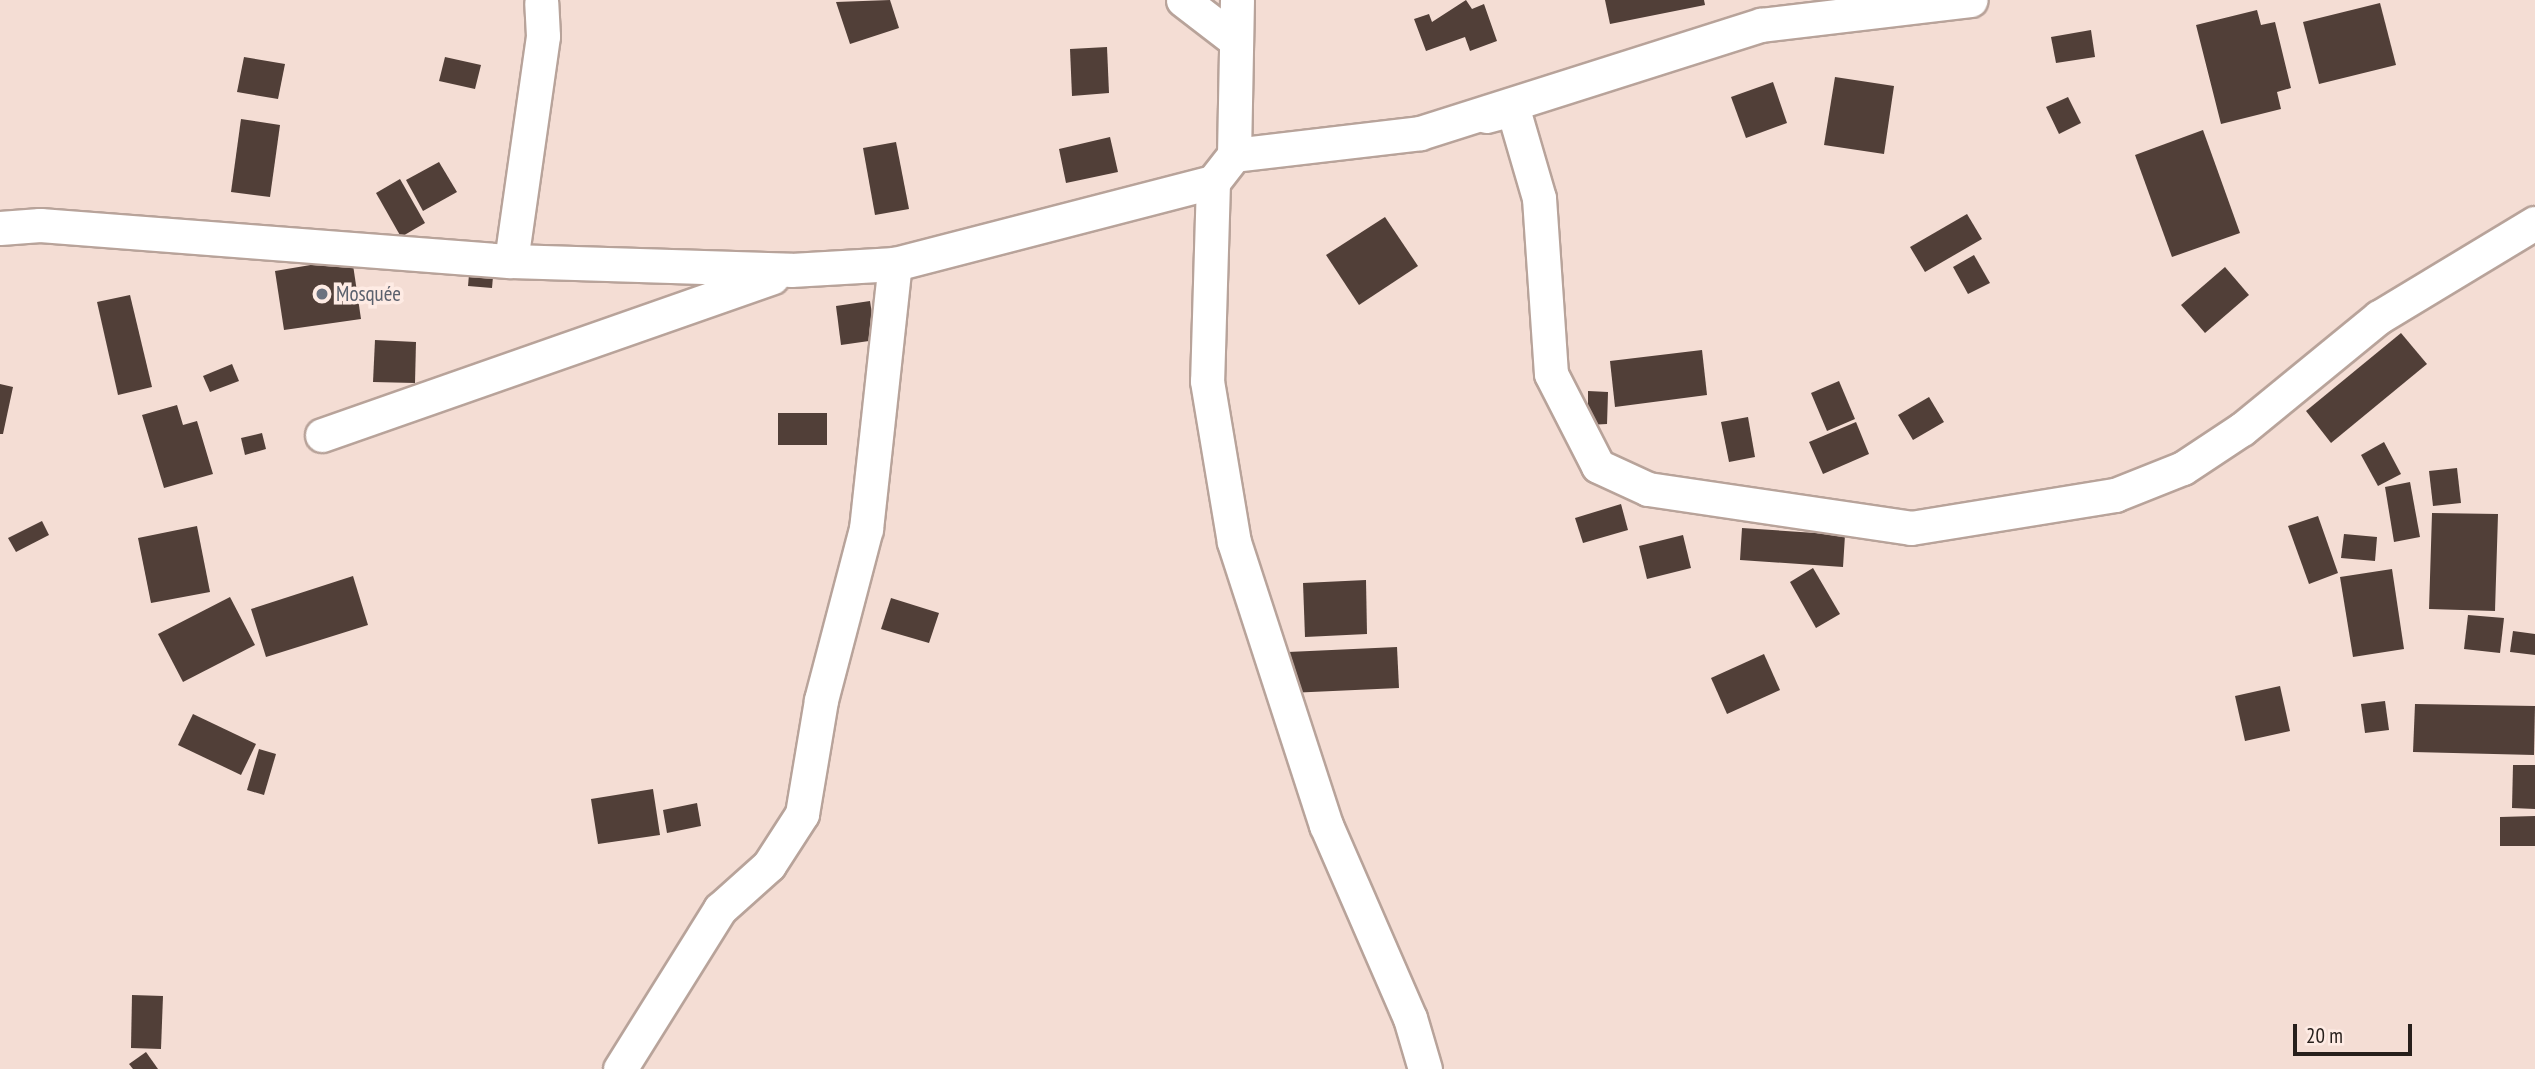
<!DOCTYPE html>
<html>
<head>
<meta charset="utf-8">
<style>
	body { margin:0 }
	#map { position:relative; width:2535px; height:1069px; overflow:hidden; background:#f4ddd4; font-family:"PT Sans Narrow",sans-serif }
	div>[style] { position:absolute }
	.building>* { inset:0; background:#513f38 }
	.roads { filter:drop-shadow(2px 0 #b8a39a) drop-shadow(-2px 0 #b8a39a) drop-shadow(0 2px #b8a39a) drop-shadow(0 -2px #b8a39a) }
	.street>* { height:33px; margin:-16.5px; padding:0 16.5px; transform-origin:16.5px; border-radius:16.5px; background:#fff }
	.dots>* { width:19px; height:19px; translate:-50% -50%; box-sizing:border-box; border:4px solid #feebe4; border-radius:50% }
	span { translate:-50% -50%; white-space:nowrap; text-align:center; line-height:1.15; -webkit-text-stroke:7px #feebe4; paint-order:stroke }
	.worship-label { font-size:21px; color:#5b616d }
	.left { translate:0 -50%; text-align:left }
	.scale { position:absolute; left:2293px; top:1024px; width:119px; height:32px; box-sizing:border-box; border:4px solid #271f1b; border-top:0; padding-left:9px; font-size:21px; line-height:24px; white-space:nowrap; color:#271f1b; -webkit-text-stroke:5px #feebe4; paint-order:stroke }
</style>
</head>
<body>
<div id="map">
	<div class="building">
		<i style="clip-path:polygon(890px 0,899px 28px,850px 44px,836px 2px)"></i>
		<i style="clip-path:polygon(1466px 0,1472px 9px,1484px 4px,1497px 41px,1470px 51px,1465px 37px,1426px 51px,1414px 19px,1429px 14px,1432px 22px)"></i>
		<i style="clip-path:polygon(1605px 0,1704px 0,1705px 5px,1610px 24px)"></i>
		<i style="clip-path:polygon(2380px 3px,2396px 65px,2319px 84px,2303px 22px)"></i>
		<i style="clip-path:polygon(2257px 10px,2261px 25px,2275px 22px,2291px 88px,2277px 92px,2281px 109px,2221px 124px,2196px 25px)"></i>
		<i style="clip-path:polygon(2091px 30px,2095px 57px,2056px 63px,2051px 37px)"></i>
		<i style="clip-path:polygon(1107px 47px,1109px 93px,1072px 96px,1070px 49px)"></i>
		<i style="clip-path:polygon(244px 57px,285px 64px,278px 99px,237px 92px)"></i>
		<i style="clip-path:polygon(445px 57px,481px 65px,475px 89px,439px 81px)"></i>
		<i style="clip-path:polygon(1835px 77px,1894px 86px,1884px 154px,1824px 145px)"></i>
		<i style="clip-path:polygon(1773px 82px,1787px 123px,1746px 138px,1731px 97px)"></i>
		<i style="clip-path:polygon(2068px 97px,2081px 123px,2059px 134px,2046px 107px)"></i>
		<i style="clip-path:polygon(241px 119px,280px 125px,270px 197px,231px 192px)"></i>
		<i style="clip-path:polygon(2203px 130px,2240px 233px,2172px 257px,2135px 155px)"></i>
		<i style="clip-path:polygon(1110px 137px,1118px 172px,1066px 183px,1059px 149px)"></i>
		<i style="clip-path:polygon(896px 142px,909px 209px,875px 215px,863px 148px)"></i>
		<i style="clip-path:polygon(439px 162px,457px 192px,423px 211px,406px 180px)"></i>
		<i style="clip-path:polygon(400px 179px,425px 223px,401px 237px,376px 193px)"></i>
		<i style="clip-path:polygon(1967px 214px,1982px 239px,1925px 272px,1910px 247px)"></i>
		<i style="clip-path:polygon(1385px 217px,1418px 266px,1359px 305px,1326px 255px)"></i>
		<i style="clip-path:polygon(1974px 255px,1990px 283px,1968px 294px,1953px 267px)"></i>
		<i style="clip-path:polygon(352px 258px,361px 319px,284px 330px,275px 271px)"></i>
		<i style="clip-path:polygon(470px 263px,494px 265px,492px 288px,468px 286px)"></i>
		<i style="clip-path:polygon(2225px 267px,2249px 295px,2205px 333px,2181px 305px)"></i>
		<i style="clip-path:polygon(130px 295px,152px 387px,118px 395px,97px 302px)"></i>
		<i style="clip-path:polygon(870px 301px,876px 340px,841px 345px,836px 306px)"></i>
		<i style="clip-path:polygon(2401px 333px,2427px 364px,2331px 443px,2306px 411px)"></i>
		<i style="clip-path:polygon(375px 340px,416px 342px,415px 383px,373px 382px)"></i>
		<i style="clip-path:polygon(1702px 350px,1707px 395px,1615px 407px,1610px 361px)"></i>
		<i style="clip-path:polygon(232px 364px,239px 381px,210px 392px,203px 376px)"></i>
		<i style="clip-path:polygon(1839px 381px,1855px 419px,1827px 431px,1811px 393px)"></i>
		<i style="clip-path:polygon(0 384px,13px 387px,3px 434px,0 434px)"></i>
		<i style="clip-path:polygon(1588px 391px,1608px 392px,1607px 424px,1588px 425px)"></i>
		<i style="clip-path:polygon(1929px 397px,1944px 422px,1913px 440px,1898px 415px)"></i>
		<i style="clip-path:polygon(177px 405px,183px 425px,197px 421px,213px 474px,164px 488px,142px 415px)"></i>
		<i style="clip-path:polygon(778px 413px,827px 413px,827px 445px,778px 445px)"></i>
		<i style="clip-path:polygon(1748px 417px,1755px 457px,1729px 462px,1721px 422px)"></i>
		<i style="clip-path:polygon(1856px 422px,1869px 454px,1823px 474px,1809px 442px)"></i>
		<i style="clip-path:polygon(262px 433px,266px 449px,245px 455px,241px 438px)"></i>
		<i style="clip-path:polygon(2384px 442px,2401px 474px,2378px 486px,2361px 455px)"></i>
		<i style="clip-path:polygon(2457px 468px,2461px 503px,2433px 506px,2429px 471px)"></i>
		<i style="clip-path:polygon(2410px 482px,2420px 537px,2394px 542px,2385px 487px)"></i>
		<i style="clip-path:polygon(1621px 504px,1628px 530px,1583px 543px,1575px 518px)"></i>
		<i style="clip-path:polygon(2432px 513px,2498px 514px,2495px 611px,2429px 609px)"></i>
		<i style="clip-path:polygon(2318px 516px,2338px 573px,2309px 584px,2288px 526px)"></i>
		<i style="clip-path:polygon(42px 521px,49px 535px,16px 552px,8px 538px)"></i>
		<i style="clip-path:polygon(197px 526px,210px 592px,151px 603px,138px 538px)"></i>
		<i style="clip-path:polygon(1742px 528px,1845px 535px,1843px 567px,1740px 560px)"></i>
		<i style="clip-path:polygon(2344px 534px,2377px 537px,2375px 561px,2341px 558px)"></i>
		<i style="clip-path:polygon(1683px 535px,1691px 568px,1647px 579px,1639px 546px)"></i>
		<i style="clip-path:polygon(1813px 568px,1840px 614px,1816px 628px,1790px 582px)"></i>
		<i style="clip-path:polygon(2392px 569px,2404px 649px,2353px 657px,2340px 577px)"></i>
		<i style="clip-path:polygon(353px 576px,368px 625px,266px 657px,251px 609px)"></i>
		<i style="clip-path:polygon(1366px 580px,1367px 634px,1305px 637px,1303px 583px)"></i>
		<i style="clip-path:polygon(230px 597px,255px 645px,183px 682px,158px 634px)"></i>
		<i style="clip-path:polygon(891px 598px,939px 613px,929px 643px,881px 629px)"></i>
		<i style="clip-path:polygon(2468px 615px,2504px 618px,2500px 653px,2464px 649px)"></i>
		<i style="clip-path:polygon(2513px 631px,2535px 634px,2535px 655px,2510px 652px)"></i>
		<i style="clip-path:polygon(1397px 647px,1399px 688px,1289px 693px,1288px 652px)"></i>
		<i style="clip-path:polygon(1764px 654px,1780px 690px,1727px 714px,1711px 678px)"></i>
		<i style="clip-path:polygon(2280px 686px,2290px 731px,2245px 741px,2235px 696px)"></i>
		<i style="clip-path:polygon(2385px 701px,2389px 730px,2365px 733px,2361px 704px)"></i>
		<i style="clip-path:polygon(2415px 704px,2535px 706px,2534px 755px,2413px 752px)"></i>
		<i style="clip-path:polygon(193px 714px,256px 744px,241px 775px,178px 745px)"></i>
		<i style="clip-path:polygon(259px 749px,276px 754px,264px 795px,247px 790px)"></i>
		<i style="clip-path:polygon(2513px 765px,2535px 765px,2535px 809px,2512px 808px)"></i>
		<i style="clip-path:polygon(653px 789px,660px 835px,598px 844px,591px 799px)"></i>
		<i style="clip-path:polygon(697px 803px,701px 826px,667px 833px,663px 810px)"></i>
		<i style="clip-path:polygon(2535px 816px,2535px 846px,2500px 846px,2500px 817px)"></i>
		<i style="clip-path:polygon(132px 995px,163px 996px,161px 1049px,131px 1048px)"></i>
		<i style="clip-path:polygon(146px 1052px,158px 1069px,133px 1069px,129px 1064px)"></i>
	</div>
	<div class="roads">
		<div class="street">
			<i style="left:1183px;top:0;width:66px;rotate:37.6deg"></i>
			<i style="left:1486px;top:116px;width:28px;rotate:-15deg"></i>
			<i style="left:1513px;top:109px;width:93px;rotate:73.7deg"></i>
			<i style="left:1539px;top:198px;width:176px;rotate:86.1deg"></i>
			<i style="left:1551px;top:374px;width:103px;rotate:62.9deg"></i>
			<i style="left:1598px;top:466px;width:55px;rotate:24.7deg"></i>
			<i style="left:1648px;top:489px;width:266px;rotate:8.4deg"></i>
			<i style="left:1911px;top:528px;width:207px;rotate:-9.2deg"></i>
			<i style="left:2115px;top:495px;width:73px;rotate:-21.7deg"></i>
			<i style="left:2183px;top:468px;width:71px;rotate:-33.5deg"></i>
			<i style="left:2242px;top:429px;width:177px;rotate:-39.3deg"></i>
			<i style="left:2379px;top:317px;width:182px;rotate:-31.1deg"></i>
			<i style="left:1234px;top:155px;width:155px;rotate:-88.9deg"></i>
			<i style="left:1213px;top:182px;width:199px;rotate:91.7deg"></i>
			<i style="left:1207px;top:381px;width:163px;rotate:80.5deg"></i>
			<i style="left:1234px;top:542px;width:298px;rotate:72deg"></i>
			<i style="left:1326px;top:825px;width:210px;rotate:66.5deg"></i>
			<i style="left:1410px;top:1018px;width:53px;rotate:73.6deg"></i>
			<i style="left:0;top:228px;width:40px;rotate:-4.3deg"></i>
			<i style="left:40px;top:225px;width:472px;rotate:4.4deg"></i>
			<i style="left:511px;top:261px;width:280px;rotate:1.8deg"></i>
			<i style="left:791px;top:270px;width:104px;rotate:-3.3deg"></i>
			<i style="left:895px;top:264px;width:328px;rotate:-14.5deg"></i>
			<i style="left:1213px;top:182px;width:34px;rotate:-52deg"></i>
			<i style="left:1234px;top:155px;width:187px;rotate:-6.7deg"></i>
			<i style="left:1420px;top:133px;width:358px;rotate:-17.6deg"></i>
			<i style="left:1761px;top:25px;width:211px;rotate:-6.8deg"></i>
			<i style="left:511px;top:261px;width:227px;rotate:-81.9deg"></i>
			<i style="left:543px;top:36px;width:33px;rotate:-93deg"></i>
			<i style="left:322px;top:435px;width:477px;rotate:-19.3deg"></i>
			<i style="left:620px;top:1069px;width:189px;rotate:-58deg"></i>
			<i style="left:720px;top:909px;width:66px;rotate:-41.9deg"></i>
			<i style="left:769px;top:865px;width:61px;rotate:-57.1deg"></i>
			<i style="left:802px;top:814px;width:116px;rotate:-80.5deg"></i>
			<i style="left:821px;top:700px;width:177px;rotate:-75.3deg"></i>
			<i style="left:866px;top:529px;width:267px;rotate:-83.8deg"></i>
		</div>
	</div>
	<div class="dots">
		<i style="left:322px;top:294px;background:#6b7280"></i>
	</div>
	<div class="worship-label">
		<span class="left" style="left:336px;top:294px">Mosquée</span>
	</div>
	<div class="scale">20 m</div>
</div>
</body>
</html>
